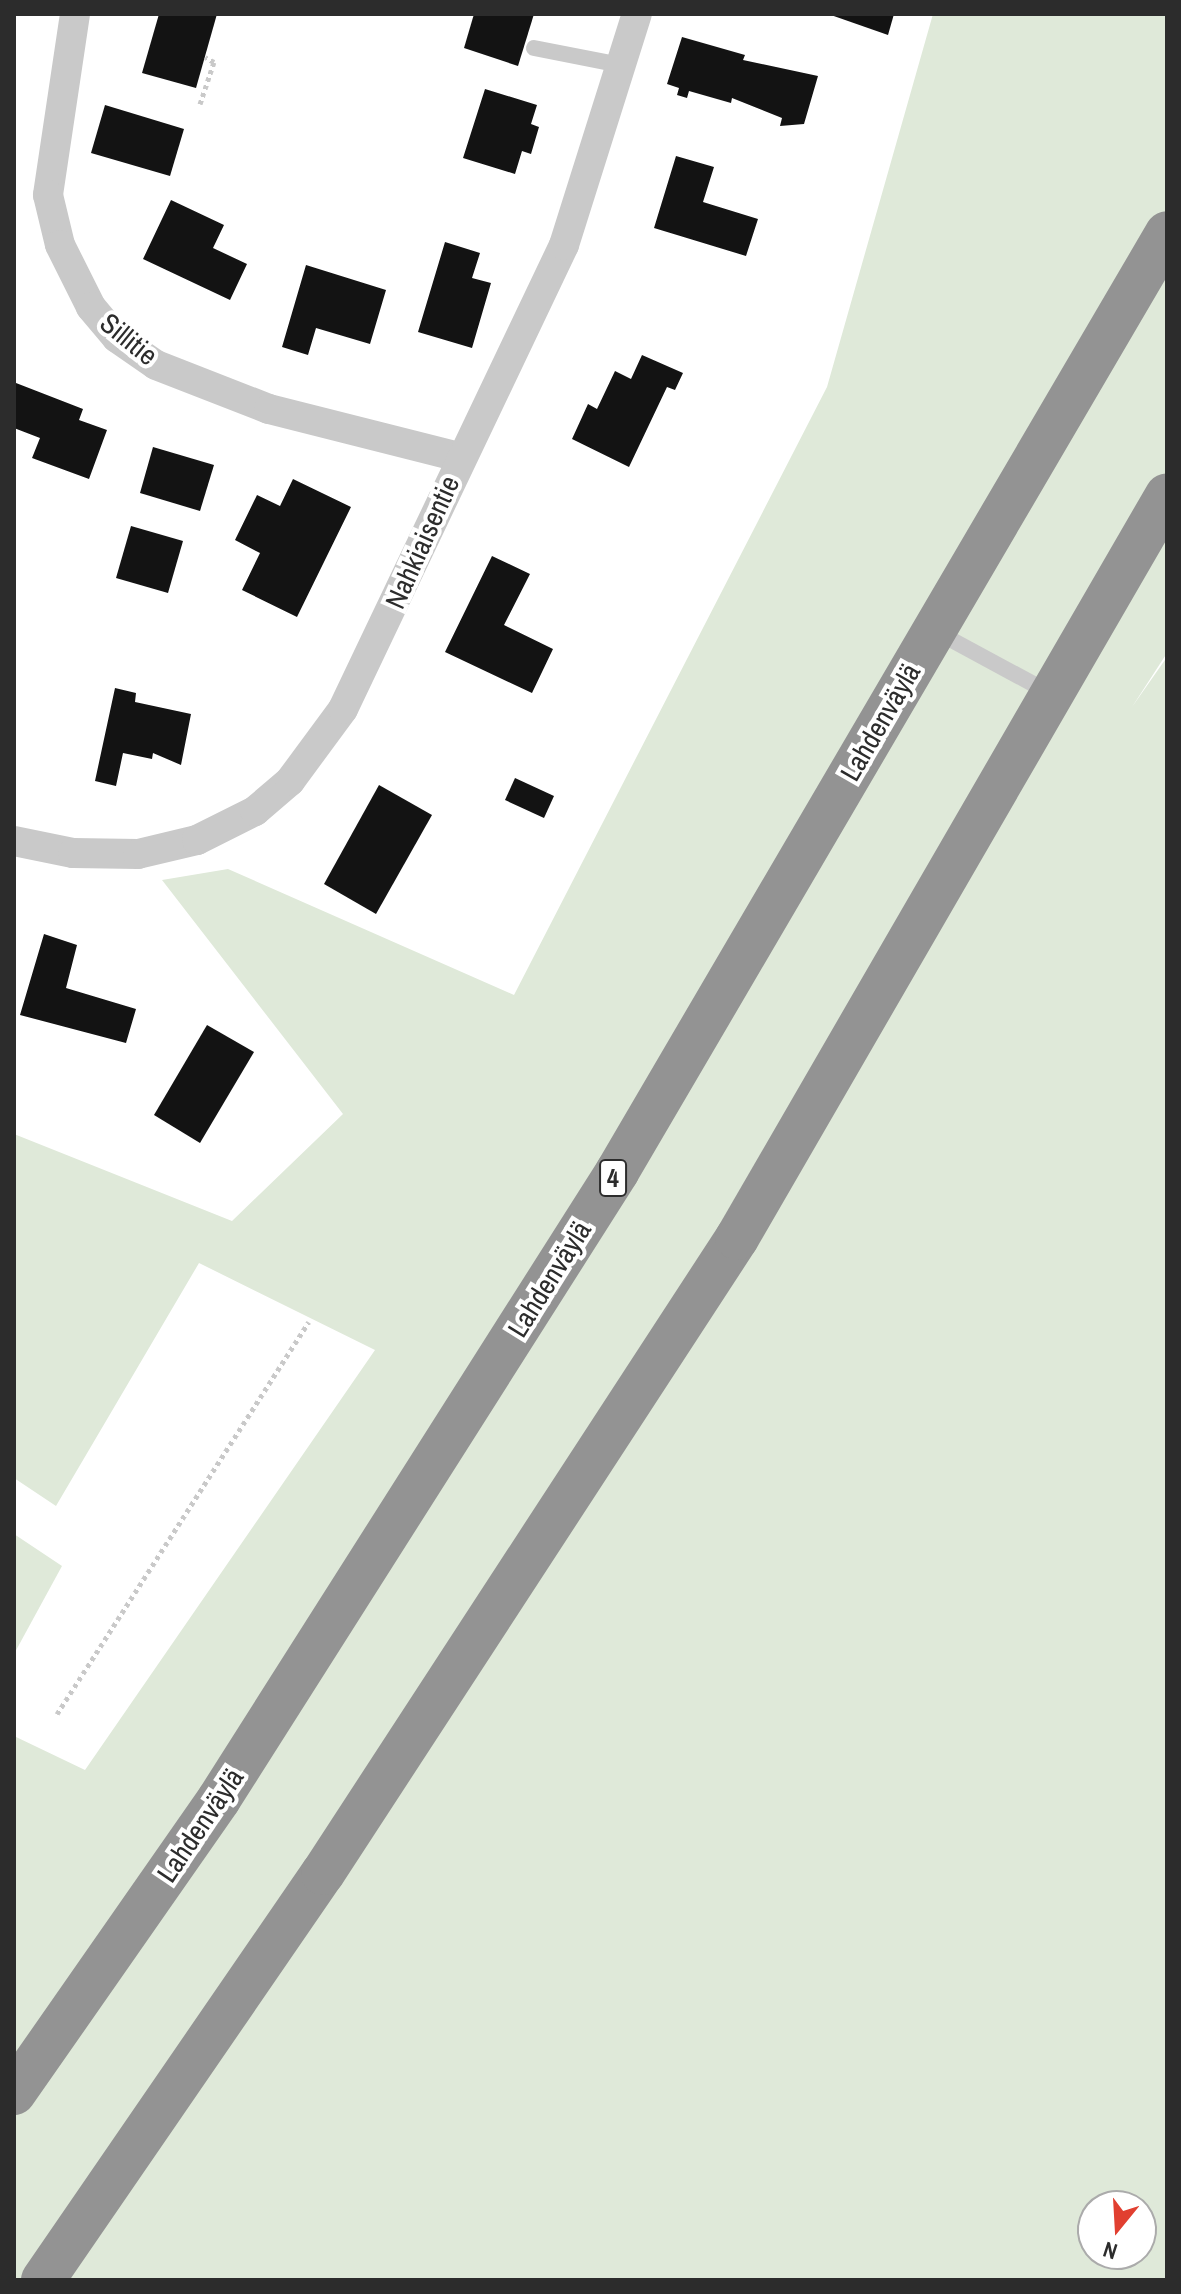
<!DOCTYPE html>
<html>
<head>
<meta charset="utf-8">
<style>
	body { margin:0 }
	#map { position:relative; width:1181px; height:2294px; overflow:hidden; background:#fff; font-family:"Archivo Narrow",sans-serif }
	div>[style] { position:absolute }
	.green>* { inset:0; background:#dfe9d9 }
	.building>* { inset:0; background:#131313 }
	.path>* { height:5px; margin-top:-2.5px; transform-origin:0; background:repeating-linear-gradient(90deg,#c9c9c9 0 4px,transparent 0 8px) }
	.lane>* { height:16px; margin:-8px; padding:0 8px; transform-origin:8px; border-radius:8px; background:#c9c9c9 }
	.street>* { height:30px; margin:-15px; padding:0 15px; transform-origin:15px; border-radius:15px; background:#c9c9c9 }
	.highway>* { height:44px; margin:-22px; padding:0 22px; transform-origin:22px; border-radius:22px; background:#939393 }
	span { translate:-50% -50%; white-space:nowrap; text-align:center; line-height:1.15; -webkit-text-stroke:8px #fff; paint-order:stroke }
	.shield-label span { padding:2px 6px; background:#fff; border:2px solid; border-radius:6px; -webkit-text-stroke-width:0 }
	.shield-label { font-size:26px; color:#2c2c2c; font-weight:700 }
	.street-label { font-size:28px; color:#2c2c2c }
	.frame { position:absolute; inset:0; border:16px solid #2c2c2c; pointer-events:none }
	.north { position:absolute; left:1077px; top:2190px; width:80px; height:80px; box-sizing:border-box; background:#fff; border:2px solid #ababab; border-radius:50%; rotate:198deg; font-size:22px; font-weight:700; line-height:32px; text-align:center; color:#2c2c2c }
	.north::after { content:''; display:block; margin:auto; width:28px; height:36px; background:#e13f30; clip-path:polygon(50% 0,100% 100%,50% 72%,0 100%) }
</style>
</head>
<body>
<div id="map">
	<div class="green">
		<i style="clip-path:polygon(evenodd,933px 14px,1167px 14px,1167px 653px,1132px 707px,1167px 657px,1167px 2280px,14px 2280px,14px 1736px,85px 1770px,375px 1350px,199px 1263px,56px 1506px,14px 1478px,14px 1134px,232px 1221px,343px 1114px,162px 880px,228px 869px,514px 995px,827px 387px,933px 14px,1093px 2206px,1141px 2206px,1141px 2254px,1093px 2254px,1093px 2206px)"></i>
		<i style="clip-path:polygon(14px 1534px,62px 1566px,14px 1654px)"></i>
	</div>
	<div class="building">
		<i style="clip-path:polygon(159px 14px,217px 14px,196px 88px,142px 73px)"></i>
		<i style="clip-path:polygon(474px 14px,534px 14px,518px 66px,464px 48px)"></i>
		<i style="clip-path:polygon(828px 14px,894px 14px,888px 35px)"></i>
		<i style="clip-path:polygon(682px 37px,745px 55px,743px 60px,818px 76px,804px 124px,780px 126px,782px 118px,732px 98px,731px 103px,689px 91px,687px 98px,677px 95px,679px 88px,667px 84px)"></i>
		<i style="clip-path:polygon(485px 89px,537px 105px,531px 124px,539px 127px,531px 154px,522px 151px,515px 174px,463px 158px)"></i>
		<i style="clip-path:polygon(105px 105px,184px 129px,170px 176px,91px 153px)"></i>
		<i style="clip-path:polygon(676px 156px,714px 167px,703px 202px,758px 219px,746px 256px,654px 228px)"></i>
		<i style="clip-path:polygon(171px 200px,224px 225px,213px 248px,247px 264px,230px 300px,143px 259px)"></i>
		<i style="clip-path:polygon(445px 242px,480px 253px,472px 278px,491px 283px,472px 348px,418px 332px)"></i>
		<i style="clip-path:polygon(306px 265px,386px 290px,370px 344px,316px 328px,308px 355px,282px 347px)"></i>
		<i style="clip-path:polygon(642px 355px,683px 373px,675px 390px,667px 387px,629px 467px,572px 439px,588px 404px,597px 409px,615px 371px,631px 379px)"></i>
		<i style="clip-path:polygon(16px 383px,83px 409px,79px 420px,107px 430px,89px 479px,32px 458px,40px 438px,14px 428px)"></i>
		<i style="clip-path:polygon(153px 447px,214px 465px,200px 511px,140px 493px)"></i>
		<i style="clip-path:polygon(293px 479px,351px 507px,297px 617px,242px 590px,260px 553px,235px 540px,257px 495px,280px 506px)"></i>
		<i style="clip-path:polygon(131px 526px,183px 541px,168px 593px,116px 578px)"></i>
		<i style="clip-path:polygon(492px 556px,530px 574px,504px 625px,553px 649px,532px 693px,445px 652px)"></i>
		<i style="clip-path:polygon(115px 688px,136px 693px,135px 702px,191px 714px,181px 765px,153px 753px,152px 759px,123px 753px,116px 786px,95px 781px)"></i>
		<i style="clip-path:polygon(515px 778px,554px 796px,544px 818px,505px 800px)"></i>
		<i style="clip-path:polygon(379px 785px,432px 815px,376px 914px,324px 884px)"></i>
		<i style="clip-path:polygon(44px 934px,77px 945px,66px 988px,136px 1009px,126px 1043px,20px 1015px)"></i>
		<i style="clip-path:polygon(207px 1025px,254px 1052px,200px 1143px,154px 1115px)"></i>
	</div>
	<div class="path">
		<i style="left:200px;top:104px;width:44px;rotate:-71.6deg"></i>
		<i style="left:214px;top:62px;width:10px;rotate:-151deg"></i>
		<i style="left:57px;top:1714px;width:466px;rotate:-57.3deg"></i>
	</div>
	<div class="lane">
		<i style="left:534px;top:48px;width:89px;rotate:11.1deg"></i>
		<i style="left:937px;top:632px;width:128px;rotate:28.4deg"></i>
	</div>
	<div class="street">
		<i style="left:75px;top:14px;width:183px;rotate:98.5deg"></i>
		<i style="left:48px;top:195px;width:51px;rotate:76.5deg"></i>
		<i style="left:60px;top:245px;width:69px;rotate:63.4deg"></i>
		<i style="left:91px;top:307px;width:40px;rotate:50deg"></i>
		<i style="left:117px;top:338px;width:47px;rotate:34.7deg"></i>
		<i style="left:156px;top:365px;width:121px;rotate:21.3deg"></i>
		<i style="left:269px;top:409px;width:196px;rotate:14.2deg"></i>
		<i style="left:14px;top:841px;width:60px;rotate:11.5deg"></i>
		<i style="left:73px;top:853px;width:65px;rotate:0.9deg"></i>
		<i style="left:138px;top:854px;width:61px;rotate:-13.3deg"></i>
		<i style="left:197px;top:840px;width:65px;rotate:-26.6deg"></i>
		<i style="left:255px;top:811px;width:46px;rotate:-40.6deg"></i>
		<i style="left:290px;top:781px;width:89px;rotate:-53.6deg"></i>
		<i style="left:343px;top:709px;width:514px;rotate:-64.53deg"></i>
		<i style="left:564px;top:245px;width:242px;rotate:-72.5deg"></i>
	</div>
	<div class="highway">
		<i style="left:14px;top:2093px;width:358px;rotate:-55.1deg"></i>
		<i style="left:219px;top:1799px;width:743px;rotate:-57.59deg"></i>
		<i style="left:617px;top:1172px;width:1088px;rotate:-59.64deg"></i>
		<i style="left:43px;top:2280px;width:494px;rotate:-55.5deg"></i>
		<i style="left:323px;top:1873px;width:758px;rotate:-56.9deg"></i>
		<i style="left:737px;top:1238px;width:858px;rotate:-59.94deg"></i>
	</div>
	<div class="shield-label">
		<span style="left:613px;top:1178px">4</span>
	</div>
	<div class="street-label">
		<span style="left:129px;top:339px;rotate:39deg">Sillitie</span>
		<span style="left:422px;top:542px;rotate:-66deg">Nahkiaisentie</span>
		<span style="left:880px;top:722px;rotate:-60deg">Lahdenväylä</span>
		<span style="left:549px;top:1279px;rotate:-58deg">Lahdenväylä</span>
		<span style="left:200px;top:1825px;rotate:-56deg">Lahdenväylä</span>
	</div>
	<div class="frame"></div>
	<div class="north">N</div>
</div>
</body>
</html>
